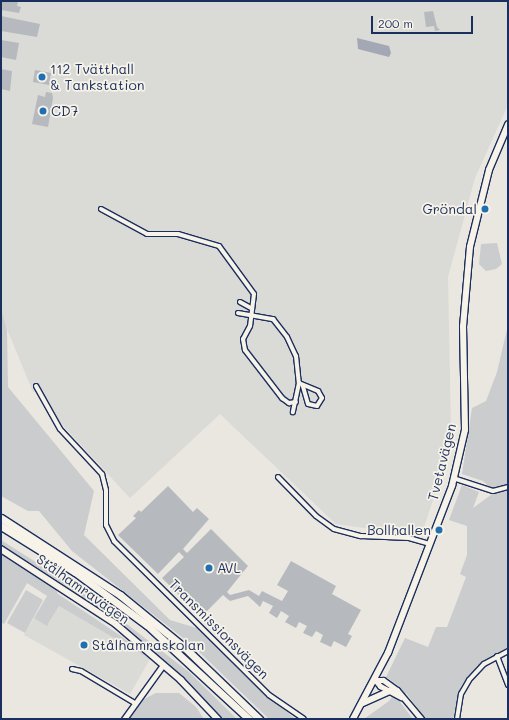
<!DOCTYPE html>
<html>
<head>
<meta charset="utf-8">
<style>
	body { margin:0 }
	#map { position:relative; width:509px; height:720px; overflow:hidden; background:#eae7e0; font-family:Mali,sans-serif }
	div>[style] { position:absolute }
	.built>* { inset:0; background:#dadad6 }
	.green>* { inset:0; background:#cbcccd }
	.water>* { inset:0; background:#a3a8b4 }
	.building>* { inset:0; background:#b6babf }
	.roads { filter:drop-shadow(1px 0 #1b2f5e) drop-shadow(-1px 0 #1b2f5e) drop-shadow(0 1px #1b2f5e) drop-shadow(0 -1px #1b2f5e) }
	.minor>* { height:4px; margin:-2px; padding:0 2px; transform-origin:2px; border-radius:2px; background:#f7f3e8 }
	.tertiary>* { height:5px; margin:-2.5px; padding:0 2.5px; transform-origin:2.5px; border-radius:2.5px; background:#f7f3e8 }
	.secondary>* { height:5.5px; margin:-2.75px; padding:0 2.75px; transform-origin:2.75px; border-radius:2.75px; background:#f7f3e8 }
	.motorway>* { height:7px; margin:-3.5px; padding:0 3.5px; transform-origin:3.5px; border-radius:3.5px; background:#f7f3e8 }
	.dots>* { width:11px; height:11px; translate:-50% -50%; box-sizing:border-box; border:2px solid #f7f3e8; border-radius:50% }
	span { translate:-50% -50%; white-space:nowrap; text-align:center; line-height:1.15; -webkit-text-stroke:3.5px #f7f3e8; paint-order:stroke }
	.poi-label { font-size:14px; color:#1b2f5e }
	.left { translate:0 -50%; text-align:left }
	.right { translate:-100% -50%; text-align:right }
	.street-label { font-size:14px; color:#1b2f5e }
	.frame { position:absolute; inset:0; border:2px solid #1b2f5e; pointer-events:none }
	.scale { position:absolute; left:371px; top:16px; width:102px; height:18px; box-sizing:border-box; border:2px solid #1b2f5e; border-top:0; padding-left:5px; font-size:12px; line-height:14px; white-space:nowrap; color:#1b2f5e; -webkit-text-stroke:3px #f7f3e8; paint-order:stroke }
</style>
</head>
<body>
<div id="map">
	<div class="built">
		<i style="clip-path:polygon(1px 1px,508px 1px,508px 105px,475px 178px,448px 277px,451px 429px,436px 491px,421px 536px,336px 524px,220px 414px,130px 498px,57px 419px,40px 390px,33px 392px,7px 329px,1px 321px)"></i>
		<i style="clip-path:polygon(59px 606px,150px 659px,130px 694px,24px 635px,34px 618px,48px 625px)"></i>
	</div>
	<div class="green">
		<i style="clip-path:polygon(497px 243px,502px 264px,496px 269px,486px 271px,479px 264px,481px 244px)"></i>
		<i style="clip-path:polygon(1px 309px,7px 330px,8px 387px,94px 491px,84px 535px,170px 620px,200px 629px,242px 673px,295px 719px,269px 719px,192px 645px,72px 551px,39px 511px,28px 511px,1px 496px)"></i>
		<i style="clip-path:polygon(508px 325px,508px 647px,477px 666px,461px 686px,453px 719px,426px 719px,406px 693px,400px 702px,413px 719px,364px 719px,389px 701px,400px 687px,386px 677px,405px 638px,428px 647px,436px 627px,447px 627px,466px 577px,460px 574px,467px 555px,467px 526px,449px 520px,462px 485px,479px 492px,473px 508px,495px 492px,483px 481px,462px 474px,472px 408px,486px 401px,497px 372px)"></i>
		<i style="clip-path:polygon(1px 540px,97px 601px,189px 672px,237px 719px,221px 719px,182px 678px,117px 622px,57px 580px,1px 545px)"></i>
		<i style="clip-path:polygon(1px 552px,54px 585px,58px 594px,121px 636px,150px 659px,59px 606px,47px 626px,34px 618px,47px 596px,27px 583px,4px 624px,1px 622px)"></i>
		<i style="clip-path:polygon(26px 590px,43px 600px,25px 633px,7px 623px)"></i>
		<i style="clip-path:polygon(156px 693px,179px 693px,196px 707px,204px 719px,129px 719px,142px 700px)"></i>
	</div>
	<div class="water">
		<i style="clip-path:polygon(357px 38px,389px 46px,391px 53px,389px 57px,358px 49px)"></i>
	</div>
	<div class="building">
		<i style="clip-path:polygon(1px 1px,18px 1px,17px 6px,21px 7px,19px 13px,1px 10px)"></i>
		<i style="clip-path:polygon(433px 11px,437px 27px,440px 30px,435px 31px,434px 26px,426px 27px,424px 12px)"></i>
		<i style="clip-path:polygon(1px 16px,40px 24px,37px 37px,1px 31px)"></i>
		<i style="clip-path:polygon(1px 40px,19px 43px,16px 60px,1px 57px)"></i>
		<i style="clip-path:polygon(1px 69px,12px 71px,10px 91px,1px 89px)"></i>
		<i style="clip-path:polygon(35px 70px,51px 73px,49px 85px,33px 82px)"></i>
		<i style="clip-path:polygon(46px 92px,52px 93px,53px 98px,48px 127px,32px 124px,38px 95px,45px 97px)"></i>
		<i style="clip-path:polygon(168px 486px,193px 512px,197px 508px,209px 519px,183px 549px,187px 553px,211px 529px,248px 566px,227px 592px,230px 595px,249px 590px,259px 596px,262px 591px,282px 601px,288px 591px,277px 585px,291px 561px,336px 586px,332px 594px,361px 610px,348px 634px,352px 636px,346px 647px,334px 641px,331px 647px,320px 642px,323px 635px,316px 631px,312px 637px,303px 633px,307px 626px,299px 622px,296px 628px,285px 622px,289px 616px,281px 611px,277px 618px,269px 613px,273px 606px,263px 601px,260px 607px,248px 596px,230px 601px,223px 595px,201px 617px,162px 578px,184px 557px,179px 552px,158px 574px,118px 535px,136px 518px,133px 516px,139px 510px,141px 512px)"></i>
	</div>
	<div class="roads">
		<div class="minor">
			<i style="left:101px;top:209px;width:52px;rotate:28.5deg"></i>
			<i style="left:147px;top:234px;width:31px"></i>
			<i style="left:178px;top:234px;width:43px;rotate:16.3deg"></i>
			<i style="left:219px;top:246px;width:59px;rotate:53.9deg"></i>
			<i style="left:254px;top:294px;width:32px;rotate:97deg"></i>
			<i style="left:250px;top:326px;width:15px;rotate:118deg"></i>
			<i style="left:243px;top:339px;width:11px;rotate:80deg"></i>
			<i style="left:245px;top:350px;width:61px;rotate:52.4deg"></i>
			<i style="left:282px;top:398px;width:9px;rotate:36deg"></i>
			<i style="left:289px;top:403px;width:7px;rotate:-8deg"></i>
			<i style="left:240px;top:302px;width:13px;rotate:29deg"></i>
			<i style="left:238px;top:313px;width:36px;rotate:10deg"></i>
			<i style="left:273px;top:319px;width:23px;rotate:52deg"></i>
			<i style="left:287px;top:337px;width:21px;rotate:65deg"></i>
			<i style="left:296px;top:356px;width:27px;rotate:84deg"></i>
			<i style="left:299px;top:383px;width:30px;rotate:102deg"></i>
			<i style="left:299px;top:383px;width:21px;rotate:23deg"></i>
			<i style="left:318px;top:391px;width:8px;rotate:60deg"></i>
			<i style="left:322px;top:398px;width:9px;rotate:122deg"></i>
			<i style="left:317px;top:406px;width:9px;rotate:-167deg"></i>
			<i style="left:308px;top:404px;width:19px;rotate:-106deg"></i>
			<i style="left:36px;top:386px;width:49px;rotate:60.8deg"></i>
			<i style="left:60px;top:429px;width:62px;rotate:47deg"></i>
			<i style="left:102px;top:474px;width:16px;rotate:76deg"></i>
			<i style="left:106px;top:490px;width:35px;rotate:90deg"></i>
			<i style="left:106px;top:525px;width:18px;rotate:63deg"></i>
			<i style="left:114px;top:541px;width:218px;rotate:44.8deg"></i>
			<i style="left:269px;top:695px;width:42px;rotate:34.4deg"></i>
			<i style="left:278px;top:477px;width:54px;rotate:45.7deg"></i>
			<i style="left:316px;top:516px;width:22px;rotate:36deg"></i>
			<i style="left:334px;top:529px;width:28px;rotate:15deg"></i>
			<i style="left:361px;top:536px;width:48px;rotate:2.4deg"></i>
			<i style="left:409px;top:538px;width:22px;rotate:16deg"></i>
			<i style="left:453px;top:478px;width:42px;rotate:18deg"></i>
			<i style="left:493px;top:491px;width:16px;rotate:-15deg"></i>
			<i style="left:497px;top:656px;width:31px;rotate:69deg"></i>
			<i style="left:72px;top:669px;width:9px;rotate:13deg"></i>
			<i style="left:81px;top:671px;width:61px;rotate:30.8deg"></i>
			<i style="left:457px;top:719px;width:25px;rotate:-81deg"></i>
			<i style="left:461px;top:694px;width:16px;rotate:-60deg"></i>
			<i style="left:469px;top:680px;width:22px;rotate:-47deg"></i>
			<i style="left:484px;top:664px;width:27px;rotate:-28deg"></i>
		</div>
		<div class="tertiary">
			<i style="left:375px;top:680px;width:8px"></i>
			<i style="left:383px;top:680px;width:17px;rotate:36deg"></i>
			<i style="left:397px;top:690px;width:38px;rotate:50deg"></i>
			<i style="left:375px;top:680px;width:8px;rotate:50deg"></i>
			<i style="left:380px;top:686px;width:24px;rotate:28deg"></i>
			<i style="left:124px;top:719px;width:67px;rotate:-54.2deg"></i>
		</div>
		<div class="secondary">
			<i style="left:1px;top:549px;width:137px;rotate:33.1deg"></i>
			<i style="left:116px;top:624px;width:86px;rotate:40.7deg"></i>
			<i style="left:181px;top:680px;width:54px;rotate:46.5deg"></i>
			<i style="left:363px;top:703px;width:30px;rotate:-24deg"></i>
			<i style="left:353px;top:719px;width:75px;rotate:-62.1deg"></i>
			<i style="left:388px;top:653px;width:179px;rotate:-69deg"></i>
			<i style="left:452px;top:486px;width:57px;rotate:-76.9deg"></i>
			<i style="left:465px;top:430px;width:103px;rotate:-91.1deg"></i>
			<i style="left:463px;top:327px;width:80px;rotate:-85deg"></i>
			<i style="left:470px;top:247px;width:79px;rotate:-76.1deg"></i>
			<i style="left:489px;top:170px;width:49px;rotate:-67.1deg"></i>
		</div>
		<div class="motorway">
			<i style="left:1px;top:518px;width:142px;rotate:32.9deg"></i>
			<i style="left:120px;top:595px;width:84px;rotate:39.2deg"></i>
			<i style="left:185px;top:648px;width:103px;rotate:43.8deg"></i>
			<i style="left:1px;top:526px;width:87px;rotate:31.9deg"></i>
			<i style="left:75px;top:572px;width:89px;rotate:36.4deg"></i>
			<i style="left:147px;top:625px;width:139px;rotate:42.7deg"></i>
		</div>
	</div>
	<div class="dots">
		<i style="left:42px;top:77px;background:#1f6fb2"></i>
		<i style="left:43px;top:111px;background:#1f6fb2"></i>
		<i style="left:485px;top:209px;background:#1f6fb2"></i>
		<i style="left:439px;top:530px;background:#1f6fb2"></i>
		<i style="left:209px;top:568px;background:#1f6fb2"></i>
		<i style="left:84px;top:645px;background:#1f6fb2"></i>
	</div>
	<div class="poi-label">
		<span class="left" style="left:50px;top:77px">112 Tvätthall<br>&amp; Tankstation</span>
		<span class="left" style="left:51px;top:111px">CD7</span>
		<span class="right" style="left:477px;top:209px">Gröndal</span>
		<span class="right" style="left:431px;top:530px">Bollhallen</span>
		<span class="left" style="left:217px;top:568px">AVL</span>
		<span class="left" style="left:92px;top:645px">Stålhamraskolan</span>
	</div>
	<div class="street-label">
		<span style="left:442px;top:462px;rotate:-76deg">Tvetavägen</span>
		<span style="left:83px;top:589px;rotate:35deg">Stålhamravägen</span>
		<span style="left:219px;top:629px;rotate:45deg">Transmissionsvägen</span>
	</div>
	<div class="frame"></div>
	<div class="scale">200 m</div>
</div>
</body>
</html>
